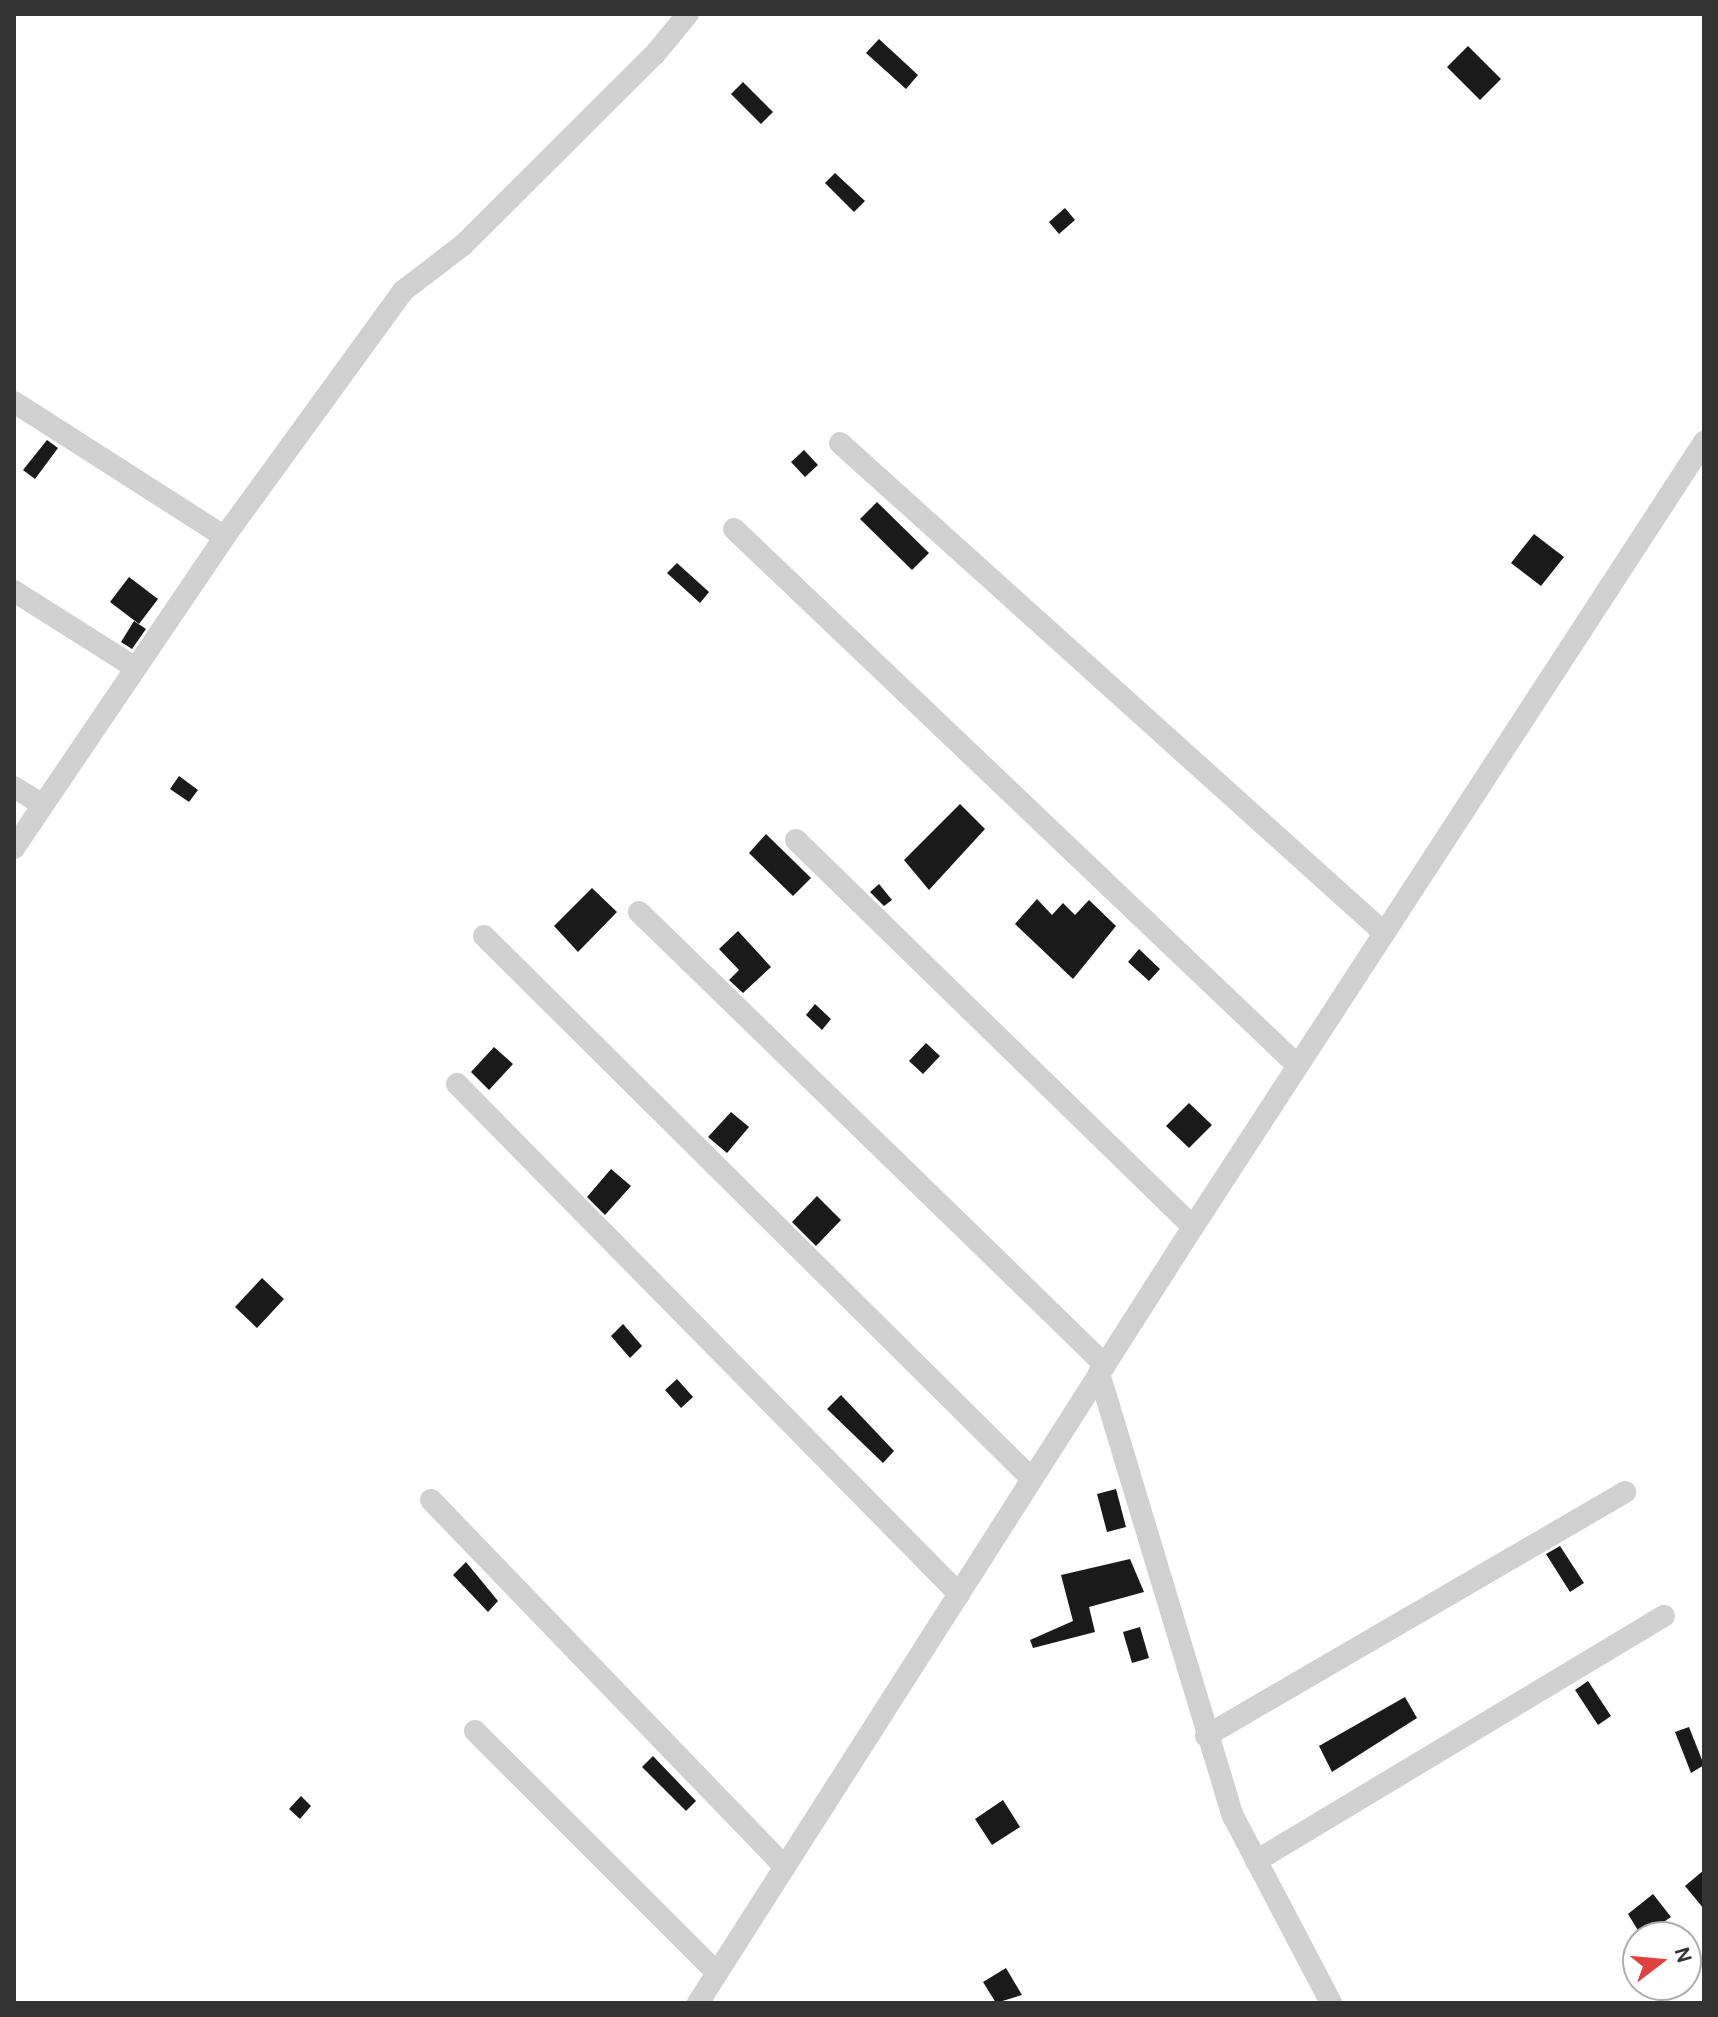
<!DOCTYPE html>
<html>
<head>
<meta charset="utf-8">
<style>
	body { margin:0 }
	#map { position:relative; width:1718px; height:2017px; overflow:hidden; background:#fff; font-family:Karla,sans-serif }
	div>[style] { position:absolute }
	.building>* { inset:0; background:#1a1a1a }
	.minor>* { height:22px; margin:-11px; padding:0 11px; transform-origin:11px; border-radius:11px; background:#d0d0d0 }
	span { translate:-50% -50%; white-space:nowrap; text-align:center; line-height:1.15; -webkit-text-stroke:8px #fff; paint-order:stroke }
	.frame { position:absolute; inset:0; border:16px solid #333; pointer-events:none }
	.north { position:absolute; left:1622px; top:1921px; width:80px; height:80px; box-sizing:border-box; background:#fff; border:2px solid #adadad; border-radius:50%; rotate:74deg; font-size:22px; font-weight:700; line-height:32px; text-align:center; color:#333 }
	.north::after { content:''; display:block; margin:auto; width:28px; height:36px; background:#e0413e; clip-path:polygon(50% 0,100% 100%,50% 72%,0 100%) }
</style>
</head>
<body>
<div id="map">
	<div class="building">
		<i style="clip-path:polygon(879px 39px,918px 75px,906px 89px,866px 53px)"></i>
		<i style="clip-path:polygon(1468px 46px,1501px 79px,1480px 100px,1447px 67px)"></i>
		<i style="clip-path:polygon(743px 82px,773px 112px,761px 124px,731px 94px)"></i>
		<i style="clip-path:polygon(835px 173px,865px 201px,854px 212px,825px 183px)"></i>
		<i style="clip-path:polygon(1065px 208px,1075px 220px,1059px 234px,1049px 222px)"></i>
		<i style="clip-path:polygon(47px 440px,58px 448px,35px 479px,23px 470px)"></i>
		<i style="clip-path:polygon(804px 450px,818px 465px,805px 477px,791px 462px)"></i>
		<i style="clip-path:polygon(877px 502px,929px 553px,912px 570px,860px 519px)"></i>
		<i style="clip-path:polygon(1534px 534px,1564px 557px,1541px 586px,1511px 563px)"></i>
		<i style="clip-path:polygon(677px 563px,709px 592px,700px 603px,667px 573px)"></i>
		<i style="clip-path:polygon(129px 577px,158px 599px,139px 624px,110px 602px)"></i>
		<i style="clip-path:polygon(134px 621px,146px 629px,132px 649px,121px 642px)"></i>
		<i style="clip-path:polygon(179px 776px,198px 790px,189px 802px,170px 789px)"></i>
		<i style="clip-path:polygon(960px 804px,985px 829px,929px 890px,904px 860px)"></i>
		<i style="clip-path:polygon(766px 834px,811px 878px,793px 896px,749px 853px)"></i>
		<i style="clip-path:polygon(879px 884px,892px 900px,884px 906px,870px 892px)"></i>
		<i style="clip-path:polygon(592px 888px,617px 912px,578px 952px,554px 926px)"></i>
		<i style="clip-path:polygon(1037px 899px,1052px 915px,1063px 903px,1075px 915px,1089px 900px,1116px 926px,1073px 979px,1015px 924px)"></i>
		<i style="clip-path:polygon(738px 931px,771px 967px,743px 993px,729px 980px,739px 970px,719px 949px)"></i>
		<i style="clip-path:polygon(1139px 949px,1160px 969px,1149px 981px,1128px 962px)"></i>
		<i style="clip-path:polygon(815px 1004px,831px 1019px,822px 1030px,806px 1015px)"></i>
		<i style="clip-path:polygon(926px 1043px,940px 1056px,923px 1074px,909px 1061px)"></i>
		<i style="clip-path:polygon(494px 1047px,513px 1064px,489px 1090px,471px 1072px)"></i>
		<i style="clip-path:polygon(1189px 1103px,1212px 1125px,1189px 1148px,1166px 1126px)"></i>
		<i style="clip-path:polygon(731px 1112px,749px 1127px,727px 1153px,708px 1137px)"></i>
		<i style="clip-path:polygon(611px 1169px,631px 1186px,605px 1215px,587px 1197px)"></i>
		<i style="clip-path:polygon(817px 1196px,841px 1220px,816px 1246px,792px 1222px)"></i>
		<i style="clip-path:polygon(262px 1278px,284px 1299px,257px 1328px,235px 1307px)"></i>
		<i style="clip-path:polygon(623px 1324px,642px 1346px,630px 1358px,611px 1336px)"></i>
		<i style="clip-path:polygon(677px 1379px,693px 1397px,681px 1408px,665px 1390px)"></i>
		<i style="clip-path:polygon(841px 1395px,894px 1451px,883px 1463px,827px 1409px)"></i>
		<i style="clip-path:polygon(1116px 1489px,1126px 1527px,1107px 1532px,1097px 1494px)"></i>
		<i style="clip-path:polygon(1560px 1546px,1584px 1583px,1570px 1592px,1546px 1554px)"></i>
		<i style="clip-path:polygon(1130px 1559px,1144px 1592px,1089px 1607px,1095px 1632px,1033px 1648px,1030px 1640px,1073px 1621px,1061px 1575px)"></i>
		<i style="clip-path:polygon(466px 1562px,498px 1601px,488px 1612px,453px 1575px)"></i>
		<i style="clip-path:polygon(1140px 1627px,1149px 1658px,1132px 1663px,1123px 1632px)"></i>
		<i style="clip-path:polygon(1588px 1681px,1611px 1716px,1598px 1725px,1575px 1690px)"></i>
		<i style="clip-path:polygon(1405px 1697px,1417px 1718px,1332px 1772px,1319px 1746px)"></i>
		<i style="clip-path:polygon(1689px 1727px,1704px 1765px,1691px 1773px,1675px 1732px)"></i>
		<i style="clip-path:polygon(653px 1756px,696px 1801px,686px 1811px,642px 1767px)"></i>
		<i style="clip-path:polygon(301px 1796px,311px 1806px,300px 1819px,289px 1809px)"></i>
		<i style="clip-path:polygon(1003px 1800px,1020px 1827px,992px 1845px,975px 1819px)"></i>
		<i style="clip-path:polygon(1704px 1870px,1704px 1909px,1685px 1886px)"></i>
		<i style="clip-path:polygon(1653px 1894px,1671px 1917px,1642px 1937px,1628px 1914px)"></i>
		<i style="clip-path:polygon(1006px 1968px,1022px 1995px,996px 2003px,983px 1982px)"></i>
	</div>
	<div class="minor">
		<i style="left:14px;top:402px;width:250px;rotate:32.6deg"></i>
		<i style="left:840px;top:443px;width:731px;rotate:42deg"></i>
		<i style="left:734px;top:529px;width:777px;rotate:43.59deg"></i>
		<i style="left:14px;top:591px;width:144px;rotate:32.3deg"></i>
		<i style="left:14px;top:787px;width:34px;rotate:32deg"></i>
		<i style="left:796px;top:840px;width:554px;rotate:44.27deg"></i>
		<i style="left:14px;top:848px;width:390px;rotate:-55.9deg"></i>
		<i style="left:233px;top:525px;width:289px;rotate:-54deg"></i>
		<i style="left:403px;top:291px;width:76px;rotate:-37.5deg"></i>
		<i style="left:463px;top:245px;width:271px;rotate:-44.9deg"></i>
		<i style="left:655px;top:54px;width:52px;rotate:-50.5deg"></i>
		<i style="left:639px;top:912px;width:650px;rotate:44.19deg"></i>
		<i style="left:484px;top:936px;width:771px;rotate:44.74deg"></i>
		<i style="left:457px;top:1084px;width:716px;rotate:45.45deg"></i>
		<i style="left:1099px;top:1373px;width:463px;rotate:73.2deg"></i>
		<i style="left:1233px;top:1816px;width:211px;rotate:62.3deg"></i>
		<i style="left:431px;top:1500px;width:510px;rotate:46.03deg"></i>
		<i style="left:475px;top:1731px;width:342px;rotate:45deg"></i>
		<i style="left:1206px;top:1736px;width:485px;rotate:-30.2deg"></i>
		<i style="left:1256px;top:1861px;width:476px;rotate:-31deg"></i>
		<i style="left:698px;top:2003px;width:920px;rotate:-57.47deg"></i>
		<i style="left:1193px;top:1227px;width:937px;rotate:-56.94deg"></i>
	</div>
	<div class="frame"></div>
	<div class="north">N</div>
</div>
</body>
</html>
